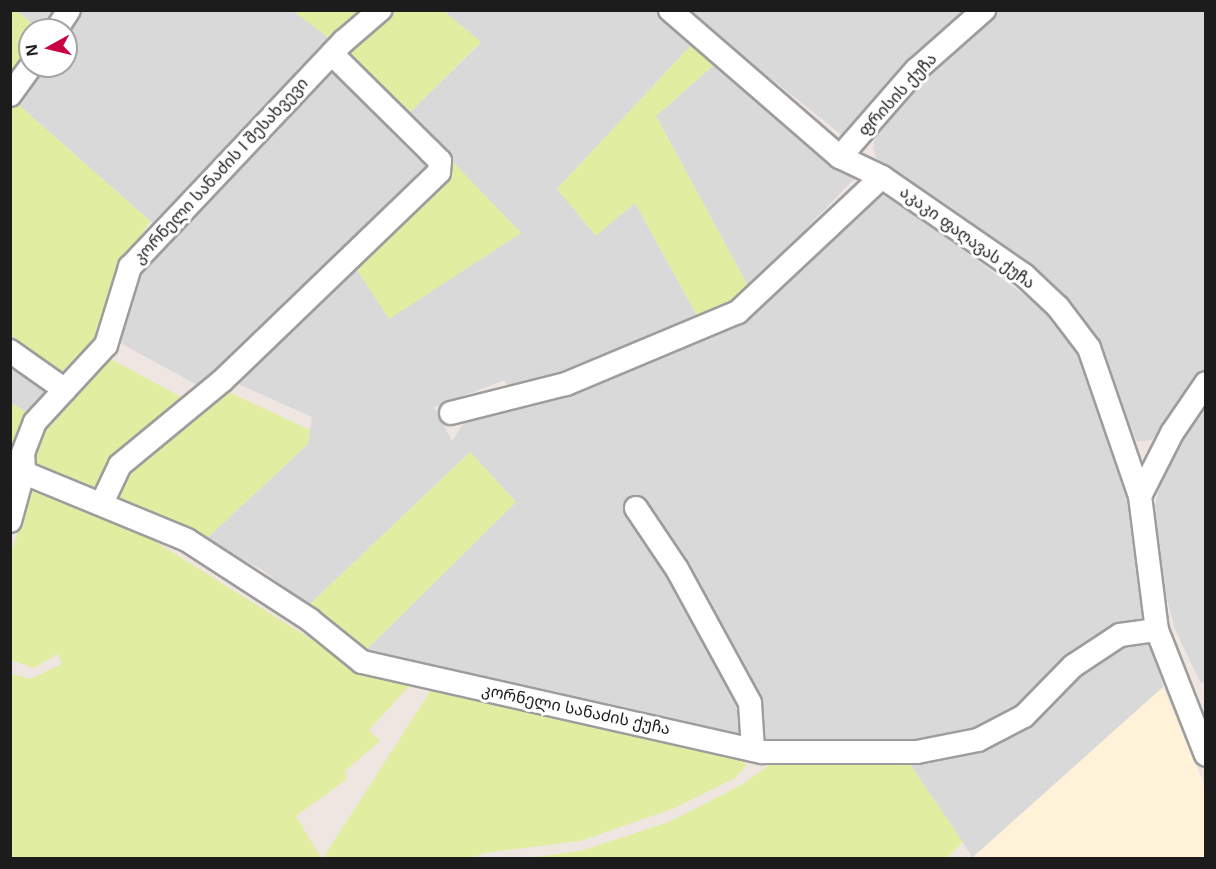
<!DOCTYPE html>
<html>
<head>
<meta charset="utf-8">
<style>
	body { margin:0 }
	#map { position:relative; width:1216px; height:869px; overflow:hidden; background:#efe5e1; font-family:Helvetica,"Noto Sans Georgian",sans-serif }
	div>[style] { position:absolute }
	.residential>* { inset:0; background:#dad9da }
	.education>* { inset:0; background:#fff2d9 }
	.grass>* { inset:0; background:#e1eea2 }
	.roads { filter:drop-shadow(2px 0 #9d9d9d) drop-shadow(-2px 0 #9d9d9d) drop-shadow(0 2px #9d9d9d) drop-shadow(0 -2px #9d9d9d) }
	.minor>* { height:22px; margin:-11px; padding:0 11px; transform-origin:11px; border-radius:11px; background:#fff }
	span { translate:-50% -50%; white-space:nowrap; text-align:center; line-height:1.15; -webkit-text-stroke:6px #fff; paint-order:stroke }
	.street-label { font-size:16px; color:#1c1c1c }
	.frame { position:absolute; inset:0; border:12px solid #1c1c1c; pointer-events:none }
	.north { position:absolute; left:18px; top:18px; width:60px; height:60px; box-sizing:border-box; background:#fff; border:2px solid #a4a4a4; border-radius:50%; rotate:262deg; font-size:16px; font-weight:700; line-height:24px; text-align:center; color:#1c1c1c }
	.north::after { content:''; display:block; margin:auto; width:21px; height:27px; background:#c80045; clip-path:polygon(50% 0,100% 100%,50% 72%,0 100%) }
</style>
</head>
<body>
<div id="map">
	<div class="residential">
		<i style="clip-path:polygon(17px 11px,62px 11px,48px 30px,39px 30px)"></i>
		<i style="clip-path:polygon(74px 11px,293px 11px,329px 38px,159px 229px,12px 99px,35px 66px,66px 66px,66px 30px)"></i>
		<i style="clip-path:polygon(444px 11px,658px 11px,694px 42px,557px 189px,596px 235px,635px 203px,700px 321px,566px 378px,510px 393px,505px 380px,434px 407px,452px 441px,468px 417px,555px 394px,738px 323px,884px 192px,1046px 311px,1072px 340px,1103px 402px,1128px 483px,1145px 623px,1117px 625px,1073px 656px,1017px 712px,983px 728px,903px 744px,783px 744px,761px 738px,759px 700px,638px 502px,626px 509px,676px 579px,746px 707px,742px 736px,365px 651px,516px 502px,470px 452px,308px 606px,261px 569px,205px 540px,308px 444px,312px 417px,232px 381px,352px 262px,389px 318px,521px 233px,406px 116px,481px 43px)"></i>
		<i style="clip-path:polygon(686px 11px,973px 11px,847px 139px)"></i>
		<i style="clip-path:polygon(996px 11px,1205px 11px,1205px 371px,1152px 440px,1137px 442px,1096px 345px,879px 164px,873px 148px,878px 123px,905px 93px)"></i>
		<i style="clip-path:polygon(332px 61px,433px 160px,431px 170px,201px 387px,113px 339px,133px 271px)"></i>
		<i style="clip-path:polygon(716px 63px,854px 179px,749px 288px,656px 116px)"></i>
		<i style="clip-path:polygon(10px 335px,65px 378px,29px 414px,11px 403px)"></i>
		<i style="clip-path:polygon(1205px 399px,1206px 681px,1201px 684px,1175px 629px,1159px 569px,1155px 506px,1165px 460px)"></i>
		<i style="clip-path:polygon(1151px 640px,1163px 687px,973px 858px,907px 760px,995px 744px,1028px 722px,1068px 679px,1125px 644px)"></i>
	</div>
	<div class="education">
		<i style="clip-path:polygon(1163px 687px,1205px 787px,1205px 858px,972px 858px)"></i>
	</div>
	<div class="grass">
		<i style="clip-path:polygon(11px 11px,17px 11px,39px 30px,30px 30px,30px 55px,11px 81px)"></i>
		<i style="clip-path:polygon(293px 11px,364px 11px,329px 38px)"></i>
		<i style="clip-path:polygon(392px 11px,444px 11px,481px 42px,406px 116px,343px 60px,347px 43px)"></i>
		<i style="clip-path:polygon(694px 42px,716px 63px,656px 116px,749px 288px,732px 307px,700px 321px,635px 203px,596px 236px,557px 189px)"></i>
		<i style="clip-path:polygon(12px 99px,150px 221px,133px 249px,94px 348px,65px 378px,11px 335px)"></i>
		<i style="clip-path:polygon(454px 163px,521px 233px,389px 319px,352px 262px)"></i>
		<i style="clip-path:polygon(107px 357px,187px 400px,110px 463px,93px 491px,30px 463px,49px 419px)"></i>
		<i style="clip-path:polygon(227px 391px,310px 430px,308px 444px,205px 540px,110px 501px,124px 469px)"></i>
		<i style="clip-path:polygon(11px 403px,29px 414px,11px 453px)"></i>
		<i style="clip-path:polygon(470px 452px,516px 502px,365px 651px,308px 606px)"></i>
		<i style="clip-path:polygon(32px 486px,140px 532px,354px 666px,412px 683px,369px 730px,380px 741px,345px 771px,347px 779px,296px 816px,321px 858px,11px 858px,10px 674px,30px 679px,62px 664px,58px 654px,34px 668px,11px 660px,11px 554px)"></i>
		<i style="clip-path:polygon(433px 687px,743px 758px,746px 766px,735px 778px,672px 809px,580px 841px,484px 853px,471px 858px,323px 858px)"></i>
		<i style="clip-path:polygon(907px 760px,963px 842px,947px 858px,527px 858px,580px 851px,669px 822px,743px 784px,772px 763px)"></i>
	</div>
	<div class="roads">
		<div class="minor">
			<i style="left:670px;top:10px;width:225px;rotate:40.9deg"></i>
			<i style="left:840px;top:157px;width:47px;rotate:25.5deg"></i>
			<i style="left:882px;top:177px;width:173px;rotate:34.6deg"></i>
			<i style="left:1024px;top:275px;width:47px;rotate:43.3deg"></i>
			<i style="left:1058px;top:307px;width:51px;rotate:52.9deg"></i>
			<i style="left:1089px;top:348px;width:157px;rotate:71deg"></i>
			<i style="left:1140px;top:496px;width:135px;rotate:82.8deg"></i>
			<i style="left:1157px;top:630px;width:134px;rotate:68.6deg"></i>
			<i style="left:56px;top:30px;width:24px;rotate:-57deg"></i>
			<i style="left:10px;top:95px;width:36px;rotate:-54deg"></i>
			<i style="left:840px;top:157px;width:116px;rotate:-48.9deg"></i>
			<i style="left:916px;top:70px;width:91px;rotate:-41.4deg"></i>
			<i style="left:10px;top:351px;width:67px;rotate:35.3deg"></i>
			<i style="left:451px;top:413px;width:119px;rotate:-14.2deg"></i>
			<i style="left:566px;top:384px;width:186px;rotate:-22.7deg"></i>
			<i style="left:738px;top:312px;width:197px;rotate:-43.2deg"></i>
			<i style="left:10px;top:467px;width:191px;rotate:22.4deg"></i>
			<i style="left:187px;top:540px;width:147px;rotate:33deg"></i>
			<i style="left:310px;top:620px;width:67px;rotate:38.9deg"></i>
			<i style="left:362px;top:662px;width:410px;rotate:12.7deg"></i>
			<i style="left:762px;top:752px;width:155px"></i>
			<i style="left:917px;top:752px;width:62px;rotate:-11.1deg"></i>
			<i style="left:978px;top:740px;width:52px;rotate:-27.6deg"></i>
			<i style="left:1024px;top:716px;width:70px;rotate:-45.6deg"></i>
			<i style="left:1073px;top:666px;width:56px;rotate:-33.4deg"></i>
			<i style="left:1120px;top:635px;width:37px;rotate:-8deg"></i>
			<i style="left:1140px;top:496px;width:71px;rotate:-63.1deg"></i>
			<i style="left:1172px;top:433px;width:60px;rotate:-55.8deg"></i>
			<i style="left:102px;top:503px;width:42px;rotate:-64.7deg"></i>
			<i style="left:120px;top:465px;width:132px;rotate:-39.5deg"></i>
			<i style="left:222px;top:381px;width:301px;rotate:-43.9deg"></i>
			<i style="left:439px;top:172px;width:11px;rotate:-85deg"></i>
			<i style="left:440px;top:161px;width:14px;rotate:-135deg"></i>
			<i style="left:430px;top:151px;width:138px;rotate:-135.3deg"></i>
			<i style="left:636px;top:508px;width:73px;rotate:56.1deg"></i>
			<i style="left:677px;top:569px;width:153px;rotate:61.4deg"></i>
			<i style="left:750px;top:703px;width:47px;rotate:86.3deg"></i>
			<i style="left:10px;top:521px;width:53px;rotate:-74.6deg"></i>
			<i style="left:24px;top:470px;width:17px;rotate:-93deg"></i>
			<i style="left:23px;top:453px;width:33px;rotate:-69deg"></i>
			<i style="left:35px;top:422px;width:105px;rotate:-47.3deg"></i>
			<i style="left:106px;top:345px;width:82px;rotate:-72.9deg"></i>
			<i style="left:130px;top:267px;width:311px;rotate:-46.6deg"></i>
			<i style="left:344px;top:41px;width:48px;rotate:-40.7deg"></i>
		</div>
	</div>
	<div class="street-label">
		<span style="left:898px;top:95px;rotate:-47deg">ფრისის ქუჩა</span>
		<span style="left:221px;top:171px;rotate:-47deg">კორნელი სანაძის I შესახვევი</span>
		<span style="left:967px;top:238px;rotate:36deg">აკაკი ფაღავას ქუჩა</span>
		<span style="left:576px;top:710px;rotate:12deg">კორნელი სანაძის ქუჩა</span>
	</div>
	<div class="frame"></div>
	<div class="north">N</div>
</div>
</body>
</html>
